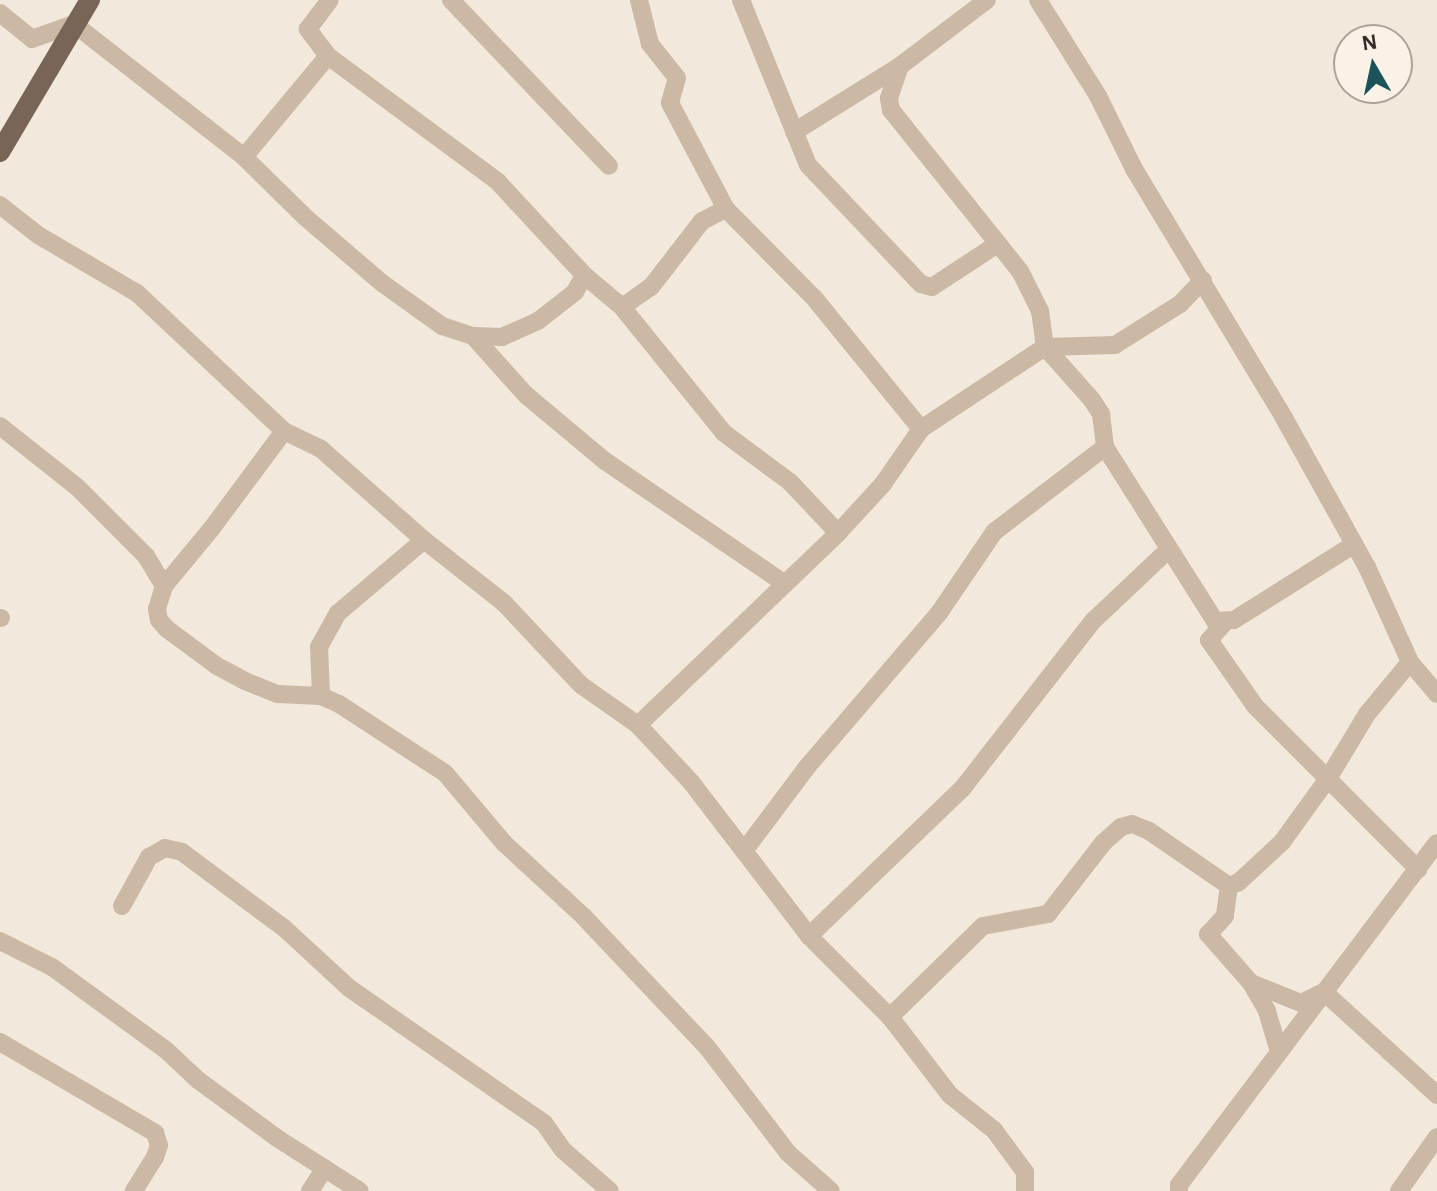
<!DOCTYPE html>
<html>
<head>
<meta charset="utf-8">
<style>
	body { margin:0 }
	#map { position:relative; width:1437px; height:1191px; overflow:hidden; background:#f2e8db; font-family:"Alegreya Sans",sans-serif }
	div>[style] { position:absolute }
	.minor>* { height:18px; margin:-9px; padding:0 9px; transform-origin:9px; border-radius:9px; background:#cbb9a6 }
	.major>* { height:20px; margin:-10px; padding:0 10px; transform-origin:10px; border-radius:10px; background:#796558 }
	span { translate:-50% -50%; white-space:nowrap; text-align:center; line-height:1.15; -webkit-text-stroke:6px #faf2e7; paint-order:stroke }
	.north { position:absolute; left:1333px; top:24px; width:80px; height:80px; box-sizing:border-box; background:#faf2e7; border:2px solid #aca39a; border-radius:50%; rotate:351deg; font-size:22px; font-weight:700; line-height:32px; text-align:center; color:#372d27 }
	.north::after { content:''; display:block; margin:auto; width:28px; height:36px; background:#1c5259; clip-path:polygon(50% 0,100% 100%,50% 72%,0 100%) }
</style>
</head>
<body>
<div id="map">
	<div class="minor">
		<i style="left:451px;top:0;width:229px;rotate:46.4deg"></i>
		<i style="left:639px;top:0;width:45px;rotate:76deg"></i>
		<i style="left:650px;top:44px;width:43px;rotate:51.5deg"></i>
		<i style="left:677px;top:78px;width:26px;rotate:106deg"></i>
		<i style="left:670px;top:103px;width:120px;rotate:62.2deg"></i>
		<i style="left:726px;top:209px;width:127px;rotate:45.3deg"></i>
		<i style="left:815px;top:299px;width:168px;rotate:50.8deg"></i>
		<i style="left:741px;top:0;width:178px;rotate:67.9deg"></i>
		<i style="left:808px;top:165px;width:164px;rotate:46.5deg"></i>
		<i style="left:921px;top:284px;width:11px;rotate:15deg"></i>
		<i style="left:932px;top:287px;width:77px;rotate:-33.3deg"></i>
		<i style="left:1038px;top:0;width:113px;rotate:58deg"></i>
		<i style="left:1098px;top:96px;width:81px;rotate:63.7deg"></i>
		<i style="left:1134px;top:169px;width:291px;rotate:58.9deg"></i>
		<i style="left:1284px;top:418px;width:171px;rotate:60.9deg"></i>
		<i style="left:1367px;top:567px;width:104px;rotate:65.6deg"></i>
		<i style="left:1410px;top:662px;width:42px;rotate:49.8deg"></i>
		<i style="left:0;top:13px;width:41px;rotate:39.1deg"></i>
		<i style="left:32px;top:39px;width:45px;rotate:-19.7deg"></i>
		<i style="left:74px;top:24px;width:216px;rotate:38deg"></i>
		<i style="left:244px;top:157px;width:86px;rotate:44.5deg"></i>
		<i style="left:305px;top:217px;width:101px;rotate:40.6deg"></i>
		<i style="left:382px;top:283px;width:74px;rotate:35.6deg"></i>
		<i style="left:442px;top:326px;width:33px;rotate:18deg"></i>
		<i style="left:473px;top:336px;width:29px;rotate:2deg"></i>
		<i style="left:502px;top:337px;width:39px;rotate:-24deg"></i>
		<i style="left:538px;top:321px;width:47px;rotate:-38.1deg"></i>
		<i style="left:575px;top:292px;width:19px;rotate:-62deg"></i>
		<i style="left:328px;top:56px;width:212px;rotate:36.5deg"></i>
		<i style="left:498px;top:182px;width:127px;rotate:47.2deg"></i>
		<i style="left:584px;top:275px;width:50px;rotate:40.1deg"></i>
		<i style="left:622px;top:307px;width:162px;rotate:51deg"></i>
		<i style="left:724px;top:433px;width:82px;rotate:36.6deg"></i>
		<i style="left:790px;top:482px;width:70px;rotate:46.7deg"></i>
		<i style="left:900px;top:66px;width:34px;rotate:109deg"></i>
		<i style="left:889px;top:98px;width:12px;rotate:81deg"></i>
		<i style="left:891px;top:110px;width:206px;rotate:51.3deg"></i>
		<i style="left:1020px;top:271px;width:45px;rotate:63.4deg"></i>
		<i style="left:1040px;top:311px;width:36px;rotate:82deg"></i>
		<i style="left:1045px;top:347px;width:71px;rotate:48.4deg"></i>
		<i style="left:1092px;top:400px;width:17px;rotate:57deg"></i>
		<i style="left:1101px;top:414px;width:33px;rotate:83deg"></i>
		<i style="left:1105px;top:447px;width:206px;rotate:57.7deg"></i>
		<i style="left:1215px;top:621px;width:19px;rotate:-3deg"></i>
		<i style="left:1234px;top:620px;width:141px;rotate:-32.2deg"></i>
		<i style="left:794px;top:132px;width:125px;rotate:-31.9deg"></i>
		<i style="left:900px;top:66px;width:109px;rotate:-37.2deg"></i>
		<i style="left:244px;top:157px;width:131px;rotate:-50.3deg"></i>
		<i style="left:328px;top:56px;width:34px;rotate:-127deg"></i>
		<i style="left:308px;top:29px;width:36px;rotate:-53deg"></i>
		<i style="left:0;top:205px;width:48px;rotate:38.3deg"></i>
		<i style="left:38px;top:235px;width:115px;rotate:30.4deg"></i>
		<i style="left:137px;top:293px;width:202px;rotate:43.2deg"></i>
		<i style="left:284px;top:431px;width:41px;rotate:25.9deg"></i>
		<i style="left:321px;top:449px;width:137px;rotate:41.5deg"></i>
		<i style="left:424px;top:540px;width:102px;rotate:38.2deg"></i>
		<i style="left:504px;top:603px;width:112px;rotate:46.8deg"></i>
		<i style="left:581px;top:685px;width:70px;rotate:35.1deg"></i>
		<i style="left:638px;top:725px;width:78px;rotate:47.1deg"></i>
		<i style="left:691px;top:782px;width:194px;rotate:52.5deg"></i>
		<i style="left:809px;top:936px;width:115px;rotate:45deg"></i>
		<i style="left:890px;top:1017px;width:98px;rotate:52.4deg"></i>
		<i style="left:950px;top:1095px;width:56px;rotate:38.5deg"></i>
		<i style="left:994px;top:1130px;width:52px;rotate:53.6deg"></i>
		<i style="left:1025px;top:1172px;width:19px;rotate:90deg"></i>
		<i style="left:622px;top:307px;width:35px;rotate:-35deg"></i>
		<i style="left:651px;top:287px;width:83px;rotate:-52.3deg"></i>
		<i style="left:702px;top:221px;width:27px;rotate:-27deg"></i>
		<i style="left:473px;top:336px;width:79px;rotate:48.1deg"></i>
		<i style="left:526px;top:395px;width:103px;rotate:39.9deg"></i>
		<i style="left:605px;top:461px;width:218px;rotate:34.3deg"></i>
		<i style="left:0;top:426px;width:98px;rotate:38.4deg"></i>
		<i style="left:77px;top:487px;width:98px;rotate:45deg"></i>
		<i style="left:146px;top:556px;width:35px;rotate:59deg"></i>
		<i style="left:164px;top:586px;width:24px;rotate:107deg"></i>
		<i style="left:157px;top:609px;width:11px;rotate:80deg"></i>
		<i style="left:159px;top:620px;width:12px;rotate:48deg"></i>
		<i style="left:167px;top:629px;width:62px;rotate:36.5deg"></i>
		<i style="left:217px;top:666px;width:32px;rotate:28deg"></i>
		<i style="left:245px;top:681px;width:35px;rotate:22deg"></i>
		<i style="left:278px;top:694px;width:43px;rotate:2.7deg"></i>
		<i style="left:321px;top:696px;width:20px;rotate:24deg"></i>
		<i style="left:339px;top:704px;width:126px;rotate:33.1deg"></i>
		<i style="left:445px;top:773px;width:92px;rotate:49.9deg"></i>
		<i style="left:504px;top:843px;width:108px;rotate:42.7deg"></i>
		<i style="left:583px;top:916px;width:180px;rotate:46.6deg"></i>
		<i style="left:707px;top:1047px;width:133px;rotate:52.6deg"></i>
		<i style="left:788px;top:1153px;width:57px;rotate:41.5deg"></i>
		<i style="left:164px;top:586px;width:75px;rotate:-50.4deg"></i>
		<i style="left:212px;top:528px;width:121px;rotate:-53.4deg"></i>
		<i style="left:0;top:618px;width:1px"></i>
		<i style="left:1224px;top:623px;width:23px;rotate:131deg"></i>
		<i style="left:1209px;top:640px;width:80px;rotate:55.1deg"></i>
		<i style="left:1255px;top:706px;width:231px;rotate:45deg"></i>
		<i style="left:321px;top:696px;width:49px;rotate:-92.3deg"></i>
		<i style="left:319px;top:647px;width:39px;rotate:-61deg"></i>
		<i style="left:338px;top:613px;width:113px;rotate:-40.3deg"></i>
		<i style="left:638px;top:725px;width:277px;rotate:-43.8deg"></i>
		<i style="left:838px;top:533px;width:67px;rotate:-47.4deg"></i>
		<i style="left:883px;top:484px;width:67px;rotate:-55.4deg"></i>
		<i style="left:921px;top:429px;width:149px;rotate:-33.5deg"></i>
		<i style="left:1045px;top:347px;width:70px;rotate:-1.6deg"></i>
		<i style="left:1115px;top:345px;width:77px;rotate:-32.2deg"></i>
		<i style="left:1180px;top:304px;width:33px;rotate:-46deg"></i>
		<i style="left:744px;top:851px;width:105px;rotate:-53.1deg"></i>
		<i style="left:807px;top:767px;width:203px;rotate:-49.4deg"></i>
		<i style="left:939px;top:613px;width:98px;rotate:-55.8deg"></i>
		<i style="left:994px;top:532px;width:140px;rotate:-37.4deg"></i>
		<i style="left:1229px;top:886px;width:30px;rotate:98deg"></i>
		<i style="left:1225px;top:916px;width:25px;rotate:133deg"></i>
		<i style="left:1208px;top:934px;width:65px;rotate:48.7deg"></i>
		<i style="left:1251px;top:983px;width:54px;rotate:21.8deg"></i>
		<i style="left:1301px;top:1003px;width:25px;rotate:-26deg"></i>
		<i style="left:1324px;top:992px;width:153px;rotate:42.3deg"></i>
		<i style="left:122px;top:906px;width:56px;rotate:-61.1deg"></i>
		<i style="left:149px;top:857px;width:18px;rotate:-29deg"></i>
		<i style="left:165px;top:848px;width:17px;rotate:13deg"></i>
		<i style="left:182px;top:852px;width:127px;rotate:36.7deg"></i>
		<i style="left:284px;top:928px;width:88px;rotate:42.7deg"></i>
		<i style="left:349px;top:988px;width:237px;rotate:34.7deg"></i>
		<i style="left:544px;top:1123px;width:33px;rotate:55deg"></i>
		<i style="left:563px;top:1150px;width:62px;rotate:41.1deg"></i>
		<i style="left:809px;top:936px;width:212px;rotate:-43.9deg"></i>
		<i style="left:962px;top:789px;width:213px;rotate:-52.1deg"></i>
		<i style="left:1093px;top:621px;width:103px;rotate:-43.4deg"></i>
		<i style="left:0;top:941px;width:58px;rotate:26.6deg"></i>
		<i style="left:52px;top:967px;width:141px;rotate:36.1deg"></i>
		<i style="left:166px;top:1050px;width:44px;rotate:43.2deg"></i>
		<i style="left:198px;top:1080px;width:98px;rotate:36.3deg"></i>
		<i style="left:277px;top:1138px;width:98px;rotate:32.6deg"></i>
		<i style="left:1251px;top:983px;width:32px;rotate:60deg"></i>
		<i style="left:1267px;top:1011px;width:43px;rotate:73.7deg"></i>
		<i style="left:890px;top:1017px;width:130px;rotate:-44.4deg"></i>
		<i style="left:983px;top:926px;width:66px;rotate:-10.5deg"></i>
		<i style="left:1048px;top:914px;width:90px;rotate:-52.2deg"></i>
		<i style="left:1103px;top:843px;width:24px;rotate:-42deg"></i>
		<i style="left:1121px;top:827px;width:11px;rotate:-15deg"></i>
		<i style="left:1132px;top:824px;width:18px;rotate:22deg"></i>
		<i style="left:1149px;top:831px;width:97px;rotate:34.5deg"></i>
		<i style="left:1229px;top:886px;width:11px;rotate:-22deg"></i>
		<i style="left:1239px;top:882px;width:59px;rotate:-42.9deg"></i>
		<i style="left:1282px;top:842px;width:80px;rotate:-54.1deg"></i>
		<i style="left:1329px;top:777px;width:74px;rotate:-58.9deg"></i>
		<i style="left:1367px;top:714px;width:67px;rotate:-50.4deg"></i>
		<i style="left:0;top:1042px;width:180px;rotate:30.4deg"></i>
		<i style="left:155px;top:1133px;width:13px;rotate:72deg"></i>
		<i style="left:159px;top:1145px;width:13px;rotate:108deg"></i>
		<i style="left:155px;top:1157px;width:40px;rotate:122deg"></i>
		<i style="left:310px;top:1191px;width:27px;rotate:-57deg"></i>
		<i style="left:1179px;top:1191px;width:6px;rotate:-90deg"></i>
		<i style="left:1179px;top:1185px;width:428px;rotate:-53deg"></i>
		<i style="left:1399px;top:1191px;width:66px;rotate:-54.9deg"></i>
	</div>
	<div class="major">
		<i style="left:0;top:152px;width:177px;rotate:-59.4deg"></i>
	</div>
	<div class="north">N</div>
</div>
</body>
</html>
